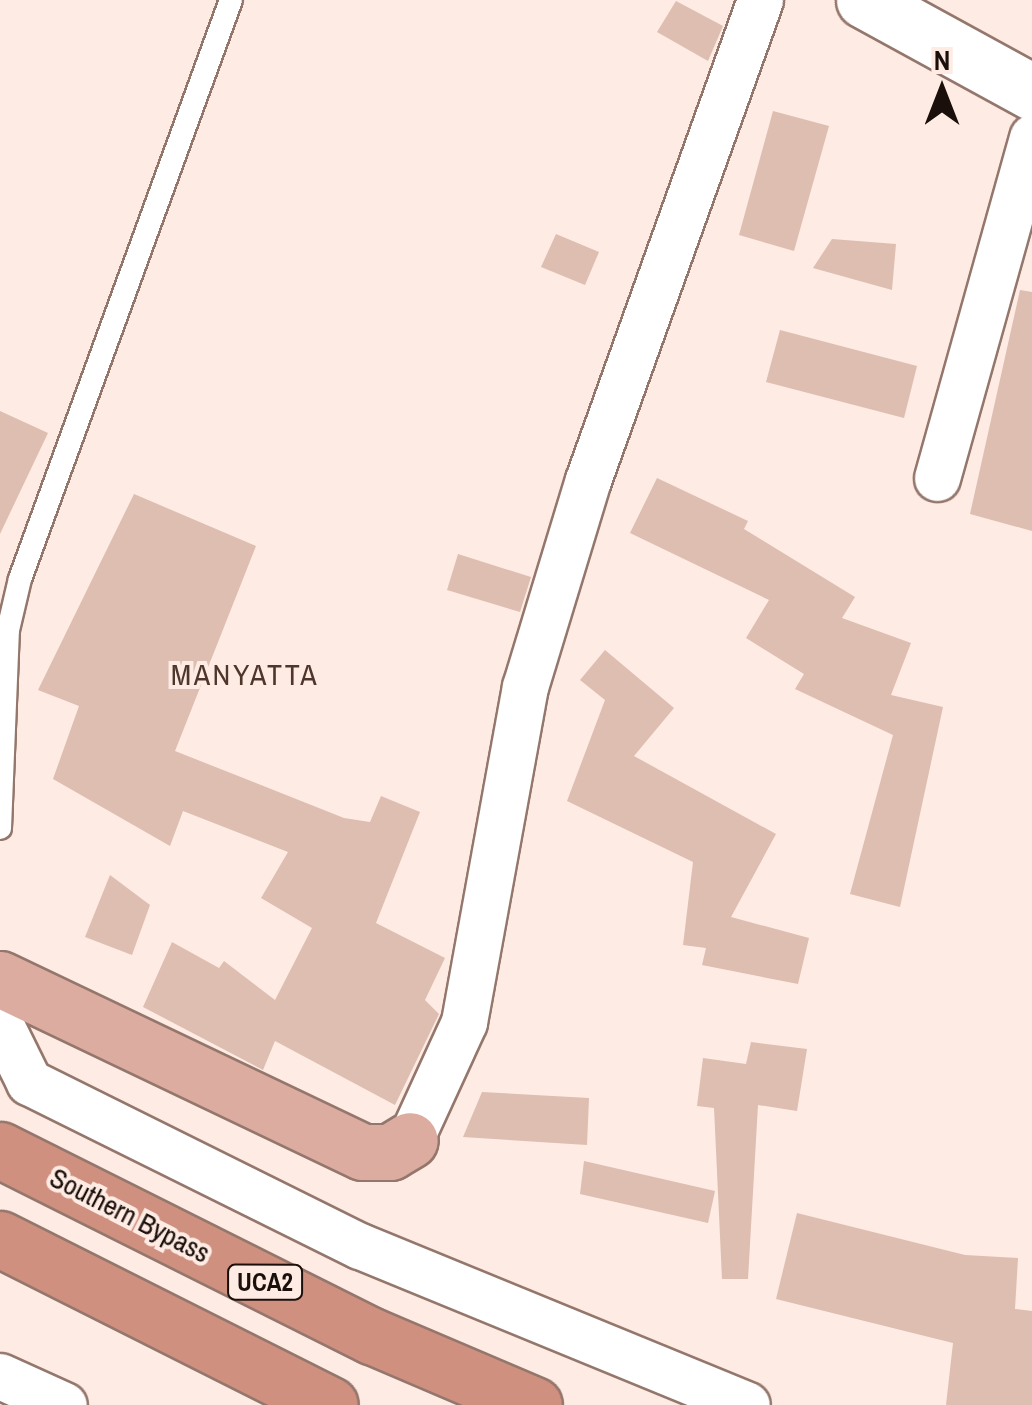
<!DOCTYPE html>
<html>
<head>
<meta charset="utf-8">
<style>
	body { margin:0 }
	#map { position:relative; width:1032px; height:1405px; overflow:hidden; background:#feebe3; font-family:"Archivo Narrow",sans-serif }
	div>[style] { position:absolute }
	.building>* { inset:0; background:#ddbeb1 }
	.roads { filter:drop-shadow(2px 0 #94776c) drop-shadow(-2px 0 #94776c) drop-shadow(0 2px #94776c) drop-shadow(0 -2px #94776c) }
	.service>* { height:22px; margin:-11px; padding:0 11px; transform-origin:11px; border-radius:11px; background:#fff }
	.minor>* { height:45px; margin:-22.5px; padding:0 22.5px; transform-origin:22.5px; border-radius:22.5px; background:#fff }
	.secondary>* { height:55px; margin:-27.5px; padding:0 27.5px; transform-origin:27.5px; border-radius:27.5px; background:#fff }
	.primary>* { height:55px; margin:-27.5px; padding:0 27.5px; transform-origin:27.5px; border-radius:27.5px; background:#dcaca0 }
	.trunk>* { height:55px; margin:-27.5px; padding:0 27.5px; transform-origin:27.5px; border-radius:27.5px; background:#d09080 }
	span { translate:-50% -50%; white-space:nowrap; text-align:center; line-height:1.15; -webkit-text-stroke:8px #feebe3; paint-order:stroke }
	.shield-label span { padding:2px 8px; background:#feebe3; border:2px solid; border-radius:8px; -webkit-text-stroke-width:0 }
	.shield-label { font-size:25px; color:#1a0f0b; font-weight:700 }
	.street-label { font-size:28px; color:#1a0f0b }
	.neighbourhood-label { font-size:30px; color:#4f362c; letter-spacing:2.5px }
	.north { position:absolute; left:892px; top:40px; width:100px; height:100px; -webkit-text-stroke:8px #feebe3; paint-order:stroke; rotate:0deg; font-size:28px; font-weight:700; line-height:40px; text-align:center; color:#1a0f0b }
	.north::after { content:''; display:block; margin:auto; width:35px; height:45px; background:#1a0f0b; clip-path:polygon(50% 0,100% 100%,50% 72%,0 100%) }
</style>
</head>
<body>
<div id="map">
	<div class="building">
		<i style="clip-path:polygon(676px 1px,723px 26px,708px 61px,657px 32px)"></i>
		<i style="clip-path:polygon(773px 111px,829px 126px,794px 251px,739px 235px)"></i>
		<i style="clip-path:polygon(556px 234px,599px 252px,585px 285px,541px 267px)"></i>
		<i style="clip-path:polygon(832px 239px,896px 244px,892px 290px,813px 268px)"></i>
		<i style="clip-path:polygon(1020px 290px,1032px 292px,1032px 531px,970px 514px)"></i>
		<i style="clip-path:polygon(780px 330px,917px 366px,904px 418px,766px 382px)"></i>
		<i style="clip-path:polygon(0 411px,48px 433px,0 534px)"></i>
		<i style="clip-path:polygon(657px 478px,748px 521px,744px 529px,855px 597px,842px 618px,911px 643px,891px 695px,943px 707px,900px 907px,850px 894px,893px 735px,795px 689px,804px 674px,746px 638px,769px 600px,630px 533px)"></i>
		<i style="clip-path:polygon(134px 494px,256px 546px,175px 751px,344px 818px,370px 822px,381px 796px,420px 812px,376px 923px,445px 958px,425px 1000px,439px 1014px,395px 1105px,275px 1041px,263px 1070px,143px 1007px,172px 942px,219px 968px,224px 961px,275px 1000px,312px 928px,261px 898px,288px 852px,183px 811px,170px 846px,53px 779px,79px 706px,38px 690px)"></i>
		<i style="clip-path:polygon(458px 554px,531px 577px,520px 612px,447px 590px)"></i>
		<i style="clip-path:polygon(605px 650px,674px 708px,634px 756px,776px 834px,731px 917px,809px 938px,798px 984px,702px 965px,706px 948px,683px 945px,693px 862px,567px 801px,605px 700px,580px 680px)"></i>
		<i style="clip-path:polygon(110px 875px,150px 905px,132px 955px,85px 937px)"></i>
		<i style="clip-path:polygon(751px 1042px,807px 1049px,797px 1111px,758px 1105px,748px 1279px,722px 1279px,714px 1108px,697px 1106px,703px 1058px,746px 1064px)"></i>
		<i style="clip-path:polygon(482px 1092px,589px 1098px,587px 1145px,463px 1137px)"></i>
		<i style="clip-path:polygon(584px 1161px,715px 1191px,708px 1223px,580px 1194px)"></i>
		<i style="clip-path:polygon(797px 1213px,965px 1255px,1018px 1258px,1015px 1309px,1032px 1311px,1032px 1405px,946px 1405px,953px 1343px,776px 1299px)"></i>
	</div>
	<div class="roads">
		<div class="service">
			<i style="left:0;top:828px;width:198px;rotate:-87.7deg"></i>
			<i style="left:8px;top:630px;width:52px;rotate:-76.8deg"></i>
			<i style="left:20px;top:579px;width:616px;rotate:-69.98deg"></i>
		</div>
		<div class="minor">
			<i style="left:937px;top:478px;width:354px;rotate:-74.4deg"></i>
			<i style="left:0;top:1023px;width:66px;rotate:63.8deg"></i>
			<i style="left:29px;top:1082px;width:369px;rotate:26.4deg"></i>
			<i style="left:360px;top:1246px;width:418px;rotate:22.3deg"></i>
			<i style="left:410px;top:1140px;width:130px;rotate:-65.4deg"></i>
			<i style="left:464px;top:1022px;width:341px;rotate:-79.7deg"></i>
			<i style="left:525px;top:687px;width:216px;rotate:-73.1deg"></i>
			<i style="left:588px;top:480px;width:510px;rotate:-70.29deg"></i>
			<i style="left:0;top:1376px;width:70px;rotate:24.4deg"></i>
		</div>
		<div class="secondary">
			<i style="left:864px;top:0;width:192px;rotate:28.7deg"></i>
		</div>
		<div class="primary">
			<i style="left:0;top:979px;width:402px;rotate:25.5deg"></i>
			<i style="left:363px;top:1152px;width:27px"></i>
			<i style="left:390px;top:1152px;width:23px;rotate:-31deg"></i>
		</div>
		<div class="trunk">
			<i style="left:0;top:1150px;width:416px;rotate:26.6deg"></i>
			<i style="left:372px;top:1336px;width:176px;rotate:23.1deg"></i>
			<i style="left:0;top:1239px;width:369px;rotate:26.7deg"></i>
		</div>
	</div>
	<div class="shield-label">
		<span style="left:265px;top:1282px">UCA2</span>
	</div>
	<div class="street-label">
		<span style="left:130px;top:1215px;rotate:27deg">Southern Bypass</span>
	</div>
	<div class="neighbourhood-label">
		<span style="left:245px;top:674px">MANYATTA</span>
	</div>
	<div class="north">N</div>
</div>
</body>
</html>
